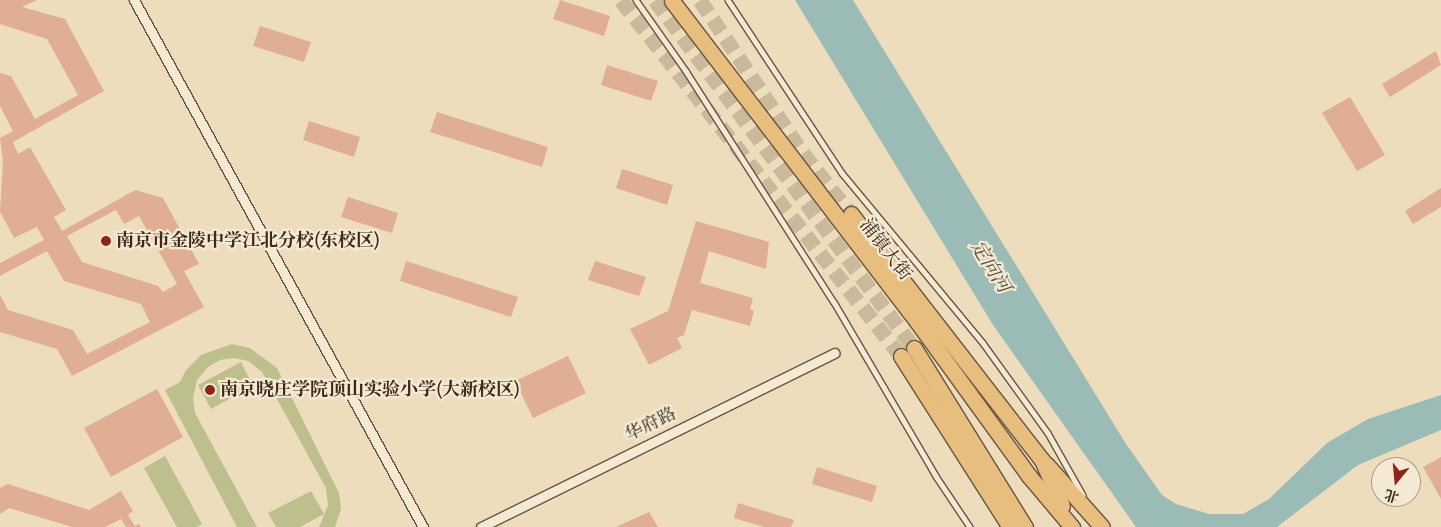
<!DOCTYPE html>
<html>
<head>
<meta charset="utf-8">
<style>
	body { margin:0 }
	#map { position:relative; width:1441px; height:527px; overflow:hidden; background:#eeddbc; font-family:Cardo,"Noto Serif SC",serif }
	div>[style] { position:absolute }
	.green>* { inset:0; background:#bdc08d }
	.water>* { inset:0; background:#9abbb6 }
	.building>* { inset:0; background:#e0ae92 }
	.trunk-tunnel>* { height:15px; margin-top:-7.5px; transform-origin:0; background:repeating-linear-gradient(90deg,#cbb99c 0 15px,transparent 0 23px) }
	.roads { filter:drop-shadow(1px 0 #6a5443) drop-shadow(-1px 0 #6a5443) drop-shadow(0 1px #6a5443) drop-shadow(0 -1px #6a5443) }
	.service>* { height:4.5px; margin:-2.25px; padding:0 2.25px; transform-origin:2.25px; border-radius:2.25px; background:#f4e9d3 }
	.minor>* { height:9px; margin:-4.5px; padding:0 4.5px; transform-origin:4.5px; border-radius:4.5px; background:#f4e9d3 }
	.trunk>* { height:15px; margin:-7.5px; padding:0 7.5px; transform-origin:7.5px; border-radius:7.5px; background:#e7be7e }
	.dots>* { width:14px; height:14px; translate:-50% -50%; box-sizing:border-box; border:2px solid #f4e9d3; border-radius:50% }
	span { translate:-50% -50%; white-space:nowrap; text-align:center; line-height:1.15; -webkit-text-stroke:4.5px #f4e9d3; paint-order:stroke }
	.poi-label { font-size:18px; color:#3e271b; font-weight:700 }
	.left { translate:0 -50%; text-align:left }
	.street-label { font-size:18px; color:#3e271b }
	.water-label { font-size:19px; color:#554c42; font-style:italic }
	.north { position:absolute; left:1371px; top:457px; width:50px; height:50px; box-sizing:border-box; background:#f4e9d3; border:1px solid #ab9b89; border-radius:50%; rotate:197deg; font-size:14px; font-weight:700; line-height:20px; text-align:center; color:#3e271b }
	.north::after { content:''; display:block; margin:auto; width:18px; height:22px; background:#8f2418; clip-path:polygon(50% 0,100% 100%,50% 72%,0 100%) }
</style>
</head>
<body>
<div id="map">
	<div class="green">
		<i style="clip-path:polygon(232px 344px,250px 348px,277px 368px,339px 493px,341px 509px,335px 527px,319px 527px,328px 505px,326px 488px,262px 372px,248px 361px,234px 358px,220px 360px,208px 367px,197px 380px,193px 398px,195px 413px,257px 527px,237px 527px,165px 390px,180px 382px,186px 370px,201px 355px)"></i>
		<i style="clip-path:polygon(241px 362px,253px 386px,211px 409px,198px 385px)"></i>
		<i style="clip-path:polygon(165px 456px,202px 524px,197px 527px,177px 527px,144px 468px)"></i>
		<i style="clip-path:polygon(311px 491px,324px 514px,300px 527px,276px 527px,268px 513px)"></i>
	</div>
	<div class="water">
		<i style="clip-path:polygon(795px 0,853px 0,1126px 444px,1162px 495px,1176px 504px,1209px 514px,1243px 514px,1269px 499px,1327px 443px,1368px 419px,1441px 395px,1441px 430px,1358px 465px,1277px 527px,1136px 527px,993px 325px)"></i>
	</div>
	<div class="building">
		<i style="clip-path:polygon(evenodd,0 0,37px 0,22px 7px,65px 19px,104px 91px,13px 142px,18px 154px,30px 147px,66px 210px,54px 217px,62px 231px,135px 190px,163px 198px,199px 264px,184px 271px,204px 307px,72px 376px,57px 349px,0 332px,0 295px,8px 310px,73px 330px,87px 354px,150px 322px,141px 304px,64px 281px,47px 251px,0 276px,0 263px,44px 240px,37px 227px,14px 238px,0 212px,3px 161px,0 138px,13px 131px,0 106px,0 73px,11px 76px,35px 119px,78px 95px,47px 39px,0 24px,0 0,116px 210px,124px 224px,139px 216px,177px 284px,163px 292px,158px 286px,82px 262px,67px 236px,116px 210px)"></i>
		<i style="clip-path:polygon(560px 0,610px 16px,604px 36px,553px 19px)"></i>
		<i style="clip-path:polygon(260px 26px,311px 42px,304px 62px,253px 46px)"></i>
		<i style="clip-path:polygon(1436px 51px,1441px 65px,1390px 97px,1382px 84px)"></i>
		<i style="clip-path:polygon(607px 65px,658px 81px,651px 101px,601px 85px)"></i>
		<i style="clip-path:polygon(1350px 97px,1385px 155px,1357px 171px,1322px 113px)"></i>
		<i style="clip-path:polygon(437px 112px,548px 147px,542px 167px,430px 132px)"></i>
		<i style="clip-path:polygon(309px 121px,360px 137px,354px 157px,303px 140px)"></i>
		<i style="clip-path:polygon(622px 169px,673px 185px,667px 205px,616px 188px)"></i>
		<i style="clip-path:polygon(1441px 188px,1441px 207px,1413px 224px,1405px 211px)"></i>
		<i style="clip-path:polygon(348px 197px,398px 213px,392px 233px,341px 217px)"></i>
		<i style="clip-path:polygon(696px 221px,769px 242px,766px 269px,709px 251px,700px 283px,753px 298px,750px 309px,754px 311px,750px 326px,692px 310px,684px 335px,677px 338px,682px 348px,649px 365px,630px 329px,668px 311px)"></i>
		<i style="clip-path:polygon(406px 261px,518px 297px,511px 317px,400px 281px)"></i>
		<i style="clip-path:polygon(595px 261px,646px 277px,639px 296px,588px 280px)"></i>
		<i style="clip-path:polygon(568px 356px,586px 393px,533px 418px,515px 381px)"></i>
		<i style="clip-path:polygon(157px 389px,183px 437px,111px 477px,84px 428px)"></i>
		<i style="clip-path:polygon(1441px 457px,1441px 499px,1423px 467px)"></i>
		<i style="clip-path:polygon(817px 467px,877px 486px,872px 502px,812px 484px)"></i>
		<i style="clip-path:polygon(8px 484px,89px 510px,121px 491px,133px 511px,128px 515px,135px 526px,139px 524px,141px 527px,126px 527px,121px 519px,105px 527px,72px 527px,9px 508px,0 514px,0 488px)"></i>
		<i style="clip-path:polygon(738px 503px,794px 520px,791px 527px,764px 527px,734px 518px)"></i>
		<i style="clip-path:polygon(649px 512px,658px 527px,616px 527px)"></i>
	</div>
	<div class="trunk-tunnel">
		<i style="left:621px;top:0;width:453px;rotate:51.8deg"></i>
		<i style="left:655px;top:0;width:434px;rotate:53.3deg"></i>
		<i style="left:700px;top:0;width:184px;rotate:56.1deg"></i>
		<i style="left:803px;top:153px;width:78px;rotate:51.8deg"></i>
	</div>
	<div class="roads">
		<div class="service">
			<i style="left:636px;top:0;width:87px;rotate:54.8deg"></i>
			<i style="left:686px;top:71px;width:274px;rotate:57.4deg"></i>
			<i style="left:834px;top:302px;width:202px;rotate:59.6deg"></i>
			<i style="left:936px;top:476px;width:61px;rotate:56.3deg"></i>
			<i style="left:728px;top:0;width:207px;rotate:56.6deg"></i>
			<i style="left:842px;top:173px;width:221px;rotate:50.3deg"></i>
			<i style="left:983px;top:343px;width:111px;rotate:54.2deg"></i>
			<i style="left:1048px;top:433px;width:71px;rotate:60.6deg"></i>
		</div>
		<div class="minor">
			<i style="left:134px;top:0;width:601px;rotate:61.26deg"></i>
			<i style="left:481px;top:527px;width:394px;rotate:-26.2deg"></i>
		</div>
		<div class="trunk">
			<i style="left:672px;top:1px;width:392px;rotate:52.6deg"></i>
			<i style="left:910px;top:312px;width:203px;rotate:54deg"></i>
			<i style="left:1029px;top:476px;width:67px;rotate:49.9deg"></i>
			<i style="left:851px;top:214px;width:311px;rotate:52.2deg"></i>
			<i style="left:1042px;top:460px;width:50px;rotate:66.5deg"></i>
			<i style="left:914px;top:348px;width:211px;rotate:58.2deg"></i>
			<i style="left:901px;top:356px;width:203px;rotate:57.5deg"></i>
			<i style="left:1046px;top:464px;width:84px;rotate:48.4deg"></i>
		</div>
	</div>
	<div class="dots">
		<i style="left:106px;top:241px;background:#8f2418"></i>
		<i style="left:210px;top:390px;background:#8f2418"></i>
	</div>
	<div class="poi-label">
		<span class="left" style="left:116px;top:241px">南京市金陵中学江北分校(东校区)</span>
		<span class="left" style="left:220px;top:390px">南京晓庄学院顶山实验小学(大新校区)</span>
	</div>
	<div class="street-label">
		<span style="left:885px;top:250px;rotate:52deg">浦镇大街</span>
		<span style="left:651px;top:425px;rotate:-26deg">华府路</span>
	</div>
	<div class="water-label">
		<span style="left:990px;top:267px;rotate:58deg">定向河</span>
	</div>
	<div class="north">北</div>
</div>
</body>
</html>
